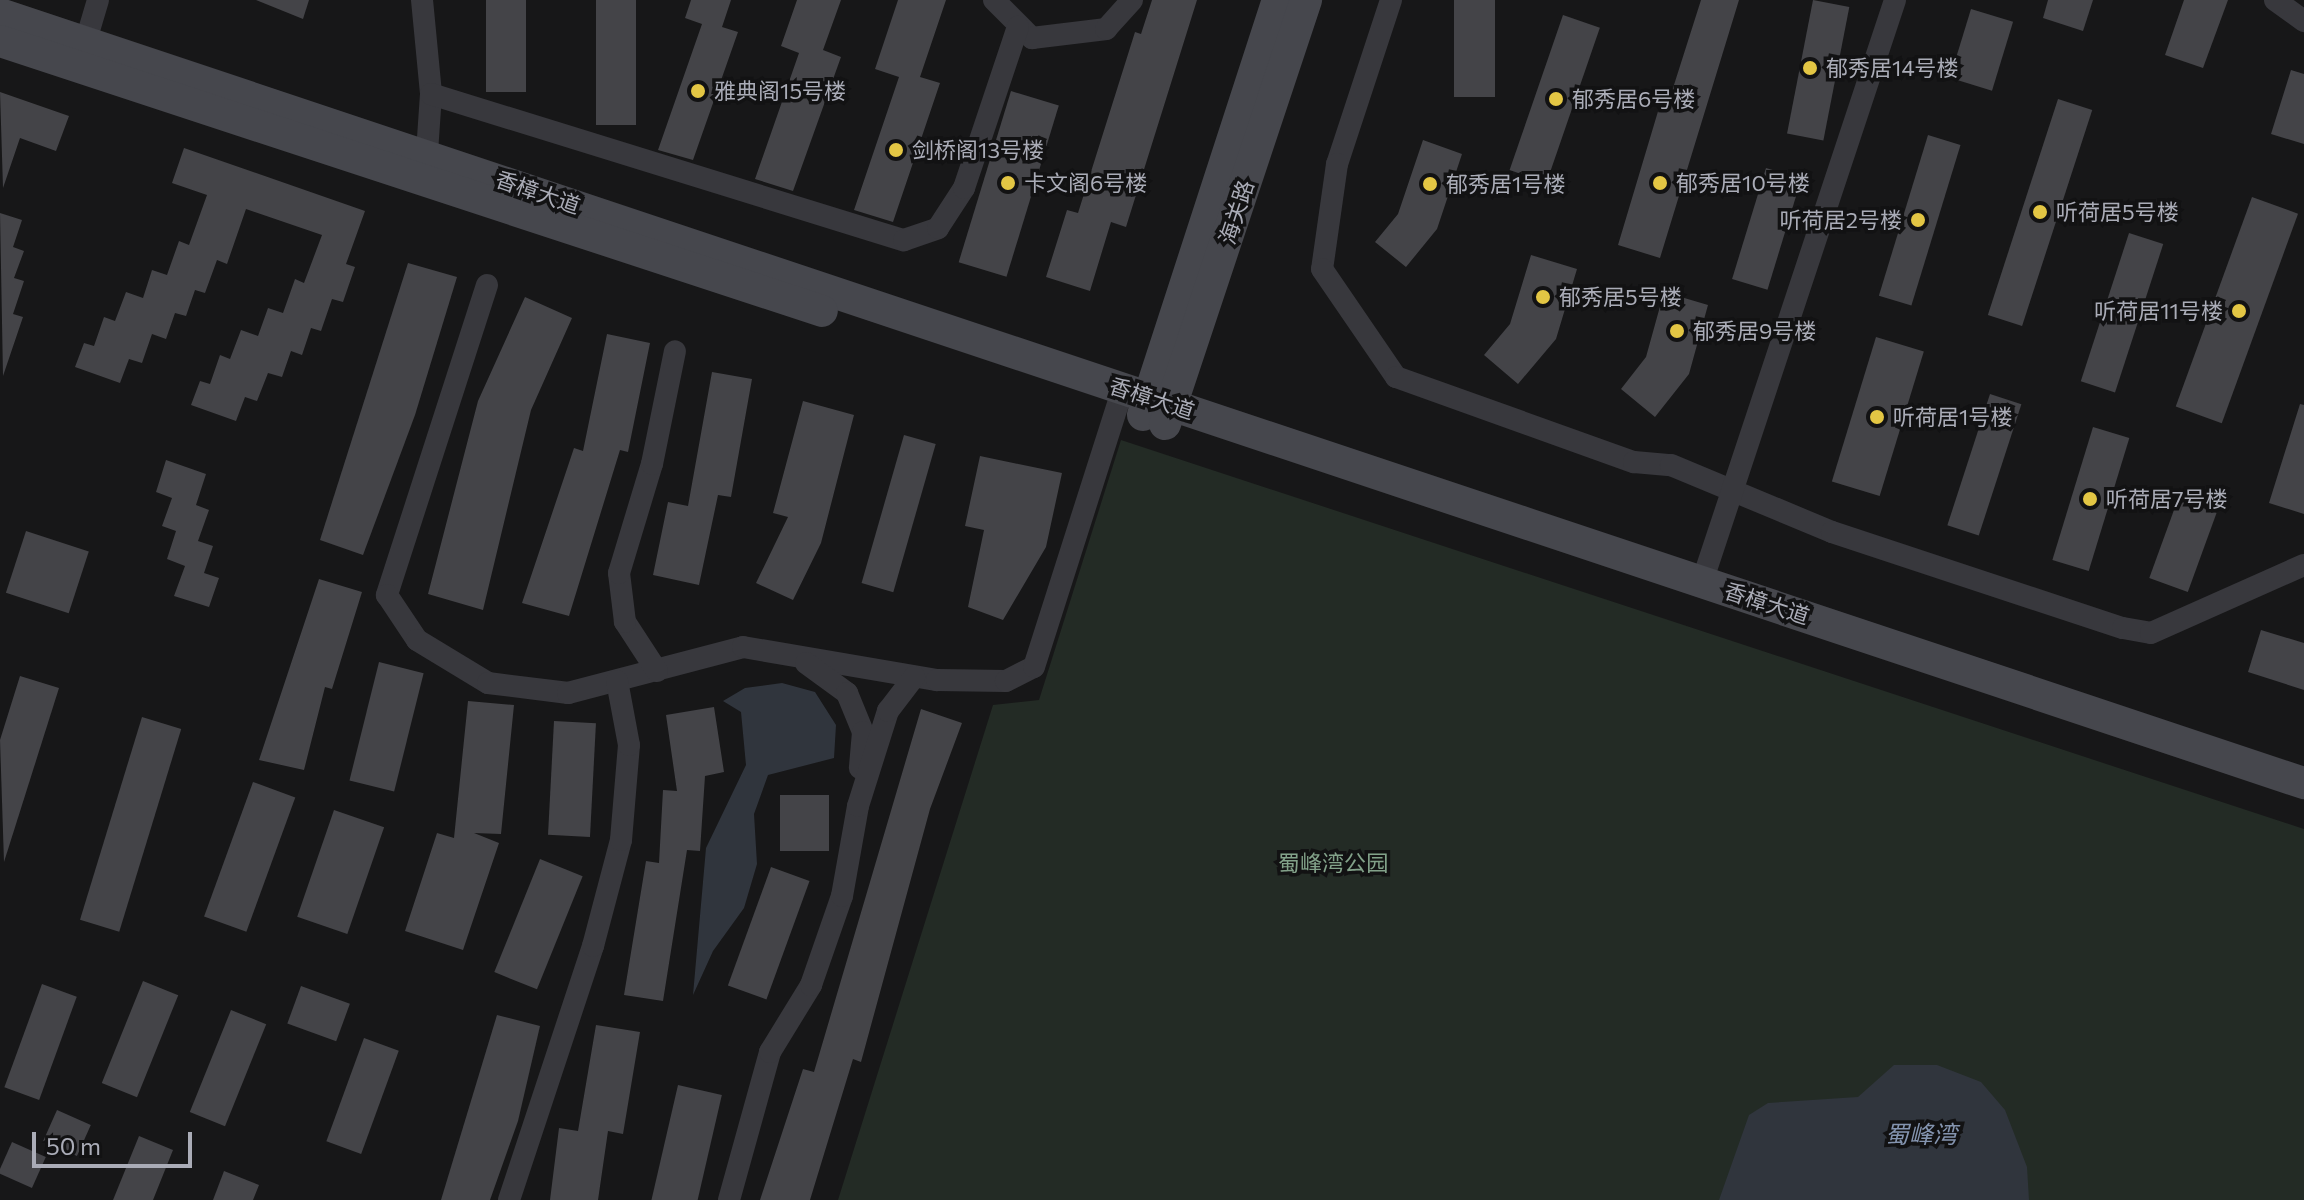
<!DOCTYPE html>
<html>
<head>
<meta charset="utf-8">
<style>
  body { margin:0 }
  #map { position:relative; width:2304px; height:1200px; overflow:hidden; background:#171718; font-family:Commissioner,"Noto Sans SC",sans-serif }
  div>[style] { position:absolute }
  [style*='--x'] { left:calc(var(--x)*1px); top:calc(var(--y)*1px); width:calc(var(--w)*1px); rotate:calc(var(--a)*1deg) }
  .green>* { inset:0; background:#232b25 }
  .water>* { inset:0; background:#30353d }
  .building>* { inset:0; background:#444448; transform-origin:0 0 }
  .street>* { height:22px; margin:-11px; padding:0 11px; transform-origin:11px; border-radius:11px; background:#38383d }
  .secondary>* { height:32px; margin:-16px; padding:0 16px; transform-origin:16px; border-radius:16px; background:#46474d }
  .dots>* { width:22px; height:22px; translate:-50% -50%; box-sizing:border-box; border:4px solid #121213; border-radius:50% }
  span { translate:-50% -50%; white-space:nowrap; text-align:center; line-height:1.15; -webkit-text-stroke:7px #121213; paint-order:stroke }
  .poi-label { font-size:22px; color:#aaacb7 }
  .left { translate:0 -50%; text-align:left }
  .right { translate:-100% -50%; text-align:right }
  .street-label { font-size:22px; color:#aaacb7 }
  .park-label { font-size:22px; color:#82a189 }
  .water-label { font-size:24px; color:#8494af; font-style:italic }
  .scale { position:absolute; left:32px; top:1132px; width:160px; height:36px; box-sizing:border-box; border:4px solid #aaacb7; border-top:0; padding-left:10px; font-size:24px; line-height:28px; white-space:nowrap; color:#aaacb7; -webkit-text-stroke:6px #121213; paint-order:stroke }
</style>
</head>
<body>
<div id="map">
  <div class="green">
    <div style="clip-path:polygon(1121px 440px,2304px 829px,2304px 1200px,838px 1200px,993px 705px,1039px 700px)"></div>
  </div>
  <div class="water">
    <div style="clip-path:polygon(782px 683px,815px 692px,836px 725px,834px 758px,768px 775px,754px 814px,757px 864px,744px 908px,713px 951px,693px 995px,706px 848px,746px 765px,741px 712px,723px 701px,745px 688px)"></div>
    <div style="clip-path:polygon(1894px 1065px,1937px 1065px,1981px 1082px,2005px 1110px,2027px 1167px,2029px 1200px,1719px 1200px,1749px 1115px,1768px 1103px,1858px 1097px)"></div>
  </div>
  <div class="building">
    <div style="clip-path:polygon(256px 0,309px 0,303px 19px)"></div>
    <div style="left:486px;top:0;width:40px;height:92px"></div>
    <div style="left:596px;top:0;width:40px;height:125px"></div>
    <div style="clip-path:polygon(691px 0,731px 0,722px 27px,738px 32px,693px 160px,658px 150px,702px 24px,685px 18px)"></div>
    <div style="clip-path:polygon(797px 0,841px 0,823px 50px,841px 57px,793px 191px,755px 179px,799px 53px,781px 46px)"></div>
    <div style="clip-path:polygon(898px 0,946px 0,920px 77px,940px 83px,893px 222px,854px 210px,899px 77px,875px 69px)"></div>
    <div style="clip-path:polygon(1152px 0,1197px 0,1126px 227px,1111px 222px,1090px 291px,1046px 277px,1067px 210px,1078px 213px,1135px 32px,1141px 34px)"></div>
    <div style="left:1454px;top:0;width:41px;height:97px"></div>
    <div style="clip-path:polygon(1701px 0,1739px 0,1660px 258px,1618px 245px,1659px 108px,1666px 110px)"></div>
    <div style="left:1813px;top:0;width:37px;height:136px;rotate:11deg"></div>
    <div style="clip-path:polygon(2048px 0,2093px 0,2083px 31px,2043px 18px)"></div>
    <div style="clip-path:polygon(2184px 0,2228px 0,2203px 68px,2165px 55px)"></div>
    <div style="left:1971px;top:9px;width:44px;height:72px;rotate:17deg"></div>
    <div style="left:1563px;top:15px;width:39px;height:164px;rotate:19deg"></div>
    <div style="clip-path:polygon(2291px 70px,2304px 74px,2304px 144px,2271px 134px)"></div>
    <div style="left:1011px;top:91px;width:50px;height:179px;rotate:17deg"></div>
    <div style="clip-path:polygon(0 92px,69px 116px,56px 151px,20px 138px,3px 188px)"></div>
    <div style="left:2058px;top:99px;width:36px;height:227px;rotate:18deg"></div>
    <div style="left:1928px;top:135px;width:34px;height:168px;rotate:17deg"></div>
    <div style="clip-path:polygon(1423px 140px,1462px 154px,1437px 229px,1406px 267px,1375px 242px,1398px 214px)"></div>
    <div style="clip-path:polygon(184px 148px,365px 211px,346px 264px,355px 267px,343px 302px,332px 299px,321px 331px,311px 328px,302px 355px,291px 351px,282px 377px,268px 373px,257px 401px,245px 397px,236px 421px,191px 405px,200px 381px,210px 384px,220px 355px,230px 359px,241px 330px,258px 336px,268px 308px,283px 313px,295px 279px,304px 283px,322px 235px,246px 209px,227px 264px,217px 260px,205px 293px,195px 290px,186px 316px,175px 313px,166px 339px,152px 334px,142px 363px,129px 359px,120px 383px,75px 367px,84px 343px,94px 346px,104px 317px,115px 321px,126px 292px,143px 298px,152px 270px,167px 275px,179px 241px,189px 245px,207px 195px,172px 183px)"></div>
    <div style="left:1766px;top:168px;width:37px;height:116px;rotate:17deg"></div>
    <div style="left:2252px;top:197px;width:49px;height:223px;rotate:20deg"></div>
    <div style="clip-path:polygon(0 213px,22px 220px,13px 247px,24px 251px,14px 278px,24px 281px,13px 314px,23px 317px,3px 376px)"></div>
    <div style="left:2129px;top:233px;width:36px;height:156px;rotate:18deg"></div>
    <div style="clip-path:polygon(1531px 255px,1577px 269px,1556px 339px,1518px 384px,1484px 355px,1510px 324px)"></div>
    <div style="clip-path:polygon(408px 263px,457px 277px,415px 415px,363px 555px,320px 540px)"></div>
    <div style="clip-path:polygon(1664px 292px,1708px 305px,1689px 374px,1655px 417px,1621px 389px,1646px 357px)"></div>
    <div style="clip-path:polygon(525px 297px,572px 318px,531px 410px,483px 610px,428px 594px,478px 401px)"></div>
    <div style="clip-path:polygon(607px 334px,650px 343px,628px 452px,620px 450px,569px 616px,522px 603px,574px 448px,583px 451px)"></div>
    <div style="left:1876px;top:337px;width:50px;height:151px;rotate:17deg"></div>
    <div style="clip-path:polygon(712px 372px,752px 379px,731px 497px,718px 495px,699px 585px,653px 575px,668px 502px,688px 506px)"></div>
    <div style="left:1990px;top:394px;width:33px;height:138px;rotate:18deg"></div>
    <div style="clip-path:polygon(803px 401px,854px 415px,821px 543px,793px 600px,756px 583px,788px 517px,773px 513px)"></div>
    <div style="clip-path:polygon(2300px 404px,2304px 405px,2304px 514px,2269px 503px)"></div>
    <div style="left:2093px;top:427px;width:38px;height:139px;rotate:17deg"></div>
    <div style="left:904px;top:435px;width:33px;height:154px;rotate:16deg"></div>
    <div style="clip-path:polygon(980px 456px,1062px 473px,1046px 547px,1003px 620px,968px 607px,984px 530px,965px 526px)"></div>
    <div style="clip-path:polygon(166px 460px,206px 474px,196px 505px,209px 510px,198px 541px,213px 546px,204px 573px,219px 578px,209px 607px,174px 596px,185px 566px,167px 559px,176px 531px,162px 526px,172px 498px,156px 492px)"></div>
    <div style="left:2178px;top:499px;width:41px;height:84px;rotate:20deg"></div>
    <div style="left:26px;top:531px;width:66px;height:65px;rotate:18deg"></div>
    <div style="clip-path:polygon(319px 579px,362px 592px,332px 689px,325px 687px,304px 770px,259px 760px)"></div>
    <div style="clip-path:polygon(2261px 630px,2304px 643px,2304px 690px,2248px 672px)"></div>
    <div style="left:379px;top:662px;width:46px;height:122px;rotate:14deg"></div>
    <div style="clip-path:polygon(20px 676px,59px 688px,4px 862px,0 740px)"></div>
    <div style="clip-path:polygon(468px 701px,514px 705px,501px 834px,474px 833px,499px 843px,463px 950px,405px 931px,437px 833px,454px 838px)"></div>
    <div style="clip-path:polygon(714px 707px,724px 772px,705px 776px,700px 851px,687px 850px,663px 1001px,624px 995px,646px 861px,659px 863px,663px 790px,677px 791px,666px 715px)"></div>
    <div style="clip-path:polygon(921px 709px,962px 723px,930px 809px,861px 1062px,853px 1059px,810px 1200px,760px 1200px,803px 1069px,814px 1072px)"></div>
    <div style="left:142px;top:717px;width:41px;height:212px;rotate:17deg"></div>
    <div style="left:554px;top:721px;width:42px;height:114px;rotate:3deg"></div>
    <div style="left:253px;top:782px;width:45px;height:143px;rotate:20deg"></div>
    <div style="left:829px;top:795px;width:56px;height:49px;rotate:90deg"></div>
    <div style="left:334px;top:810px;width:53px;height:113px;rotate:19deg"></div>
    <div style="left:540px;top:859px;width:46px;height:122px;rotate:22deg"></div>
    <div style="left:771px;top:867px;width:41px;height:126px;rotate:20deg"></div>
    <div style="left:143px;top:981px;width:38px;height:110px;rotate:22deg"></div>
    <div style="left:42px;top:984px;width:37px;height:110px;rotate:20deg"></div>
    <div style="left:301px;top:986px;width:52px;height:40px;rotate:20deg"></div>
    <div style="left:231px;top:1010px;width:38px;height:110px;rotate:22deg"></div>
    <div style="clip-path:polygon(497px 1015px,540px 1026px,518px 1121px,490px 1200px,441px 1200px)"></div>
    <div style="clip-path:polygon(596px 1025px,640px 1032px,623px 1134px,608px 1131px,598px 1200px,550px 1200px,559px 1128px,578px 1131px)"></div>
    <div style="left:364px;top:1038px;width:37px;height:110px;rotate:20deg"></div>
    <div style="left:678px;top:1085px;width:45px;height:118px;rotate:13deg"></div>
    <div style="left:57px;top:1110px;width:37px;height:34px;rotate:24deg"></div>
    <div style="clip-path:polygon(139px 1136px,173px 1150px,153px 1200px,113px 1200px)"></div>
    <div style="left:12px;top:1142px;width:37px;height:34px;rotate:24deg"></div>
    <div style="clip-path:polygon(224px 1171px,259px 1185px,253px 1200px,213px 1200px)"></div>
  </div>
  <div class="street">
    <div style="--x:422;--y:0;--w:94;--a:84.5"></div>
    <div style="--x:431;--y:94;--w:73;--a:93.9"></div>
    <div style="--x:994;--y:0;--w:54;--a:45"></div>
    <div style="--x:1032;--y:38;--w:75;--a:-6.9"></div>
    <div style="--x:1106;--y:29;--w:39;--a:-48"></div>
    <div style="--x:1391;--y:0;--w:173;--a:108.2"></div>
    <div style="--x:1337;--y:164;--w:106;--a:98.1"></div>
    <div style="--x:1322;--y:269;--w:131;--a:55.6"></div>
    <div style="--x:1396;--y:377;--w:253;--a:19.7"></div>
    <div style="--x:1634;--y:462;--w:37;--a:5"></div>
    <div style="--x:1671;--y:465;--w:174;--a:22.6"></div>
    <div style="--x:1832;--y:532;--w:306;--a:18.3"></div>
    <div style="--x:2123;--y:628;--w:28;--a:10"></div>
    <div style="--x:2151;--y:633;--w:167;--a:-24"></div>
    <div style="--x:2275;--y:0;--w:36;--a:36"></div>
    <div style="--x:82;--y:54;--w:56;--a:-73.5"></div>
    <div style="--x:431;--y:94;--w:495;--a:17.2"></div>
    <div style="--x:904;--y:240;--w:36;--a:-19"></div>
    <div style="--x:938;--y:228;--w:48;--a:-57"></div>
    <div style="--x:964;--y:188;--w:170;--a:-71.5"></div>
    <div style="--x:487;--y:285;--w:326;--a:107.9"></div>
    <div style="--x:387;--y:595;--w:54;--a:56.3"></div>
    <div style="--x:417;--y:640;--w:83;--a:31.2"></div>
    <div style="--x:488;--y:683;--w:81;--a:7.1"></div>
    <div style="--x:568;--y:693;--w:181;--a:-14.7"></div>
    <div style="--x:743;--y:647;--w:197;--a:9.7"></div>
    <div style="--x:937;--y:680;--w:69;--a:0.8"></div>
    <div style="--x:1006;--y:681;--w:31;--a:-27"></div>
    <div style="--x:1034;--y:667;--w:293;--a:-72.3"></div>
    <div style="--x:1702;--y:582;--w:613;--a:-71.65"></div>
    <div style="--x:806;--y:663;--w:51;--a:36.2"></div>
    <div style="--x:847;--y:693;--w:42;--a:67.7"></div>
    <div style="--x:863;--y:732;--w:36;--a:95"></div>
    <div style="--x:657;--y:671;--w:59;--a:-123.1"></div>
    <div style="--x:625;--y:622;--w:49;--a:-97"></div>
    <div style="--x:619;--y:573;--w:114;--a:-73.2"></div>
    <div style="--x:652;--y:464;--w:115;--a:-78.5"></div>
    <div style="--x:509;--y:1200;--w:268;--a:-71.7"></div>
    <div style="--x:593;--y:946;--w:110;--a:-75.2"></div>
    <div style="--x:621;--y:840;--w:95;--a:-85.2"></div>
    <div style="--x:629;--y:745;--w:65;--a:-100.6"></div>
    <div style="--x:729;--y:1200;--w:154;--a:-74.5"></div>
    <div style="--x:770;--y:1052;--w:79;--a:-58.5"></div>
    <div style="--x:811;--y:985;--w:94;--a:-70.8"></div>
    <div style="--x:842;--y:896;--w:91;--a:-79.9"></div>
    <div style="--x:858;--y:806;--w:100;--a:-72.5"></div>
    <div style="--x:888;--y:711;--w:43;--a:-52.6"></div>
  </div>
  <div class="secondary">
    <div style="--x:0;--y:14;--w:2429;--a:18.46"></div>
    <div style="--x:0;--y:41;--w:865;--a:18.18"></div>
    <div style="--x:1143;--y:415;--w:436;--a:-72"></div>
    <div style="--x:1165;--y:424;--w:447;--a:-71.6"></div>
  </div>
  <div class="dots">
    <div style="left:1810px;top:68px;background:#e3c644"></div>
    <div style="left:698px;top:91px;background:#e3c644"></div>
    <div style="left:1556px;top:99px;background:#e3c644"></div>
    <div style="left:896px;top:150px;background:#e3c644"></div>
    <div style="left:1008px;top:183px;background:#e3c644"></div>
    <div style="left:1660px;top:183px;background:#e3c644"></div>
    <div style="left:1430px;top:184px;background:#e3c644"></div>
    <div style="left:2040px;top:212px;background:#e3c644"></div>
    <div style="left:1918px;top:220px;background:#e3c644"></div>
    <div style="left:1543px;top:297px;background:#e3c644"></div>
    <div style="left:2239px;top:311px;background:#e3c644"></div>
    <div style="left:1677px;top:331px;background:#e3c644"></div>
    <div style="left:1877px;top:417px;background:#e3c644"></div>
    <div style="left:2090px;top:499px;background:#e3c644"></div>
  </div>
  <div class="poi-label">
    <span class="left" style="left:1826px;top:68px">郁秀居14号楼</span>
    <span class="left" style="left:714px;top:91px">雅典阁15号楼</span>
    <span class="left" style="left:1572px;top:99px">郁秀居6号楼</span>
    <span class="left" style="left:912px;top:150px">剑桥阁13号楼</span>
    <span class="left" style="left:1024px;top:183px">卡文阁6号楼</span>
    <span class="left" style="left:1676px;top:183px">郁秀居10号楼</span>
    <span class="left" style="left:1446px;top:184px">郁秀居1号楼</span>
    <span class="left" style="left:2056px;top:212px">听荷居5号楼</span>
    <span class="right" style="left:1902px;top:220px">听荷居2号楼</span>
    <span class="left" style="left:1559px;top:297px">郁秀居5号楼</span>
    <span class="right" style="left:2223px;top:311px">听荷居11号楼</span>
    <span class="left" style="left:1693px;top:331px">郁秀居9号楼</span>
    <span class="left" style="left:1893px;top:417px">听荷居1号楼</span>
    <span class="left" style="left:2106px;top:499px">听荷居7号楼</span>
  </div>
  <div class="street-label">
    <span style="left:538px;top:192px;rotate:19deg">香樟大道</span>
    <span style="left:1236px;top:212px;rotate:-72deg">海关路</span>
    <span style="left:1152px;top:398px;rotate:18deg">香樟大道</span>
    <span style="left:1767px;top:603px;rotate:18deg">香樟大道</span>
  </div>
  <div class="park-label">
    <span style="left:1333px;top:863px">蜀峰湾公园</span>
  </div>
  <div class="water-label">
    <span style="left:1921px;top:1134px">蜀峰湾</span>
  </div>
  <div class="scale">50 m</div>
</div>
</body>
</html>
